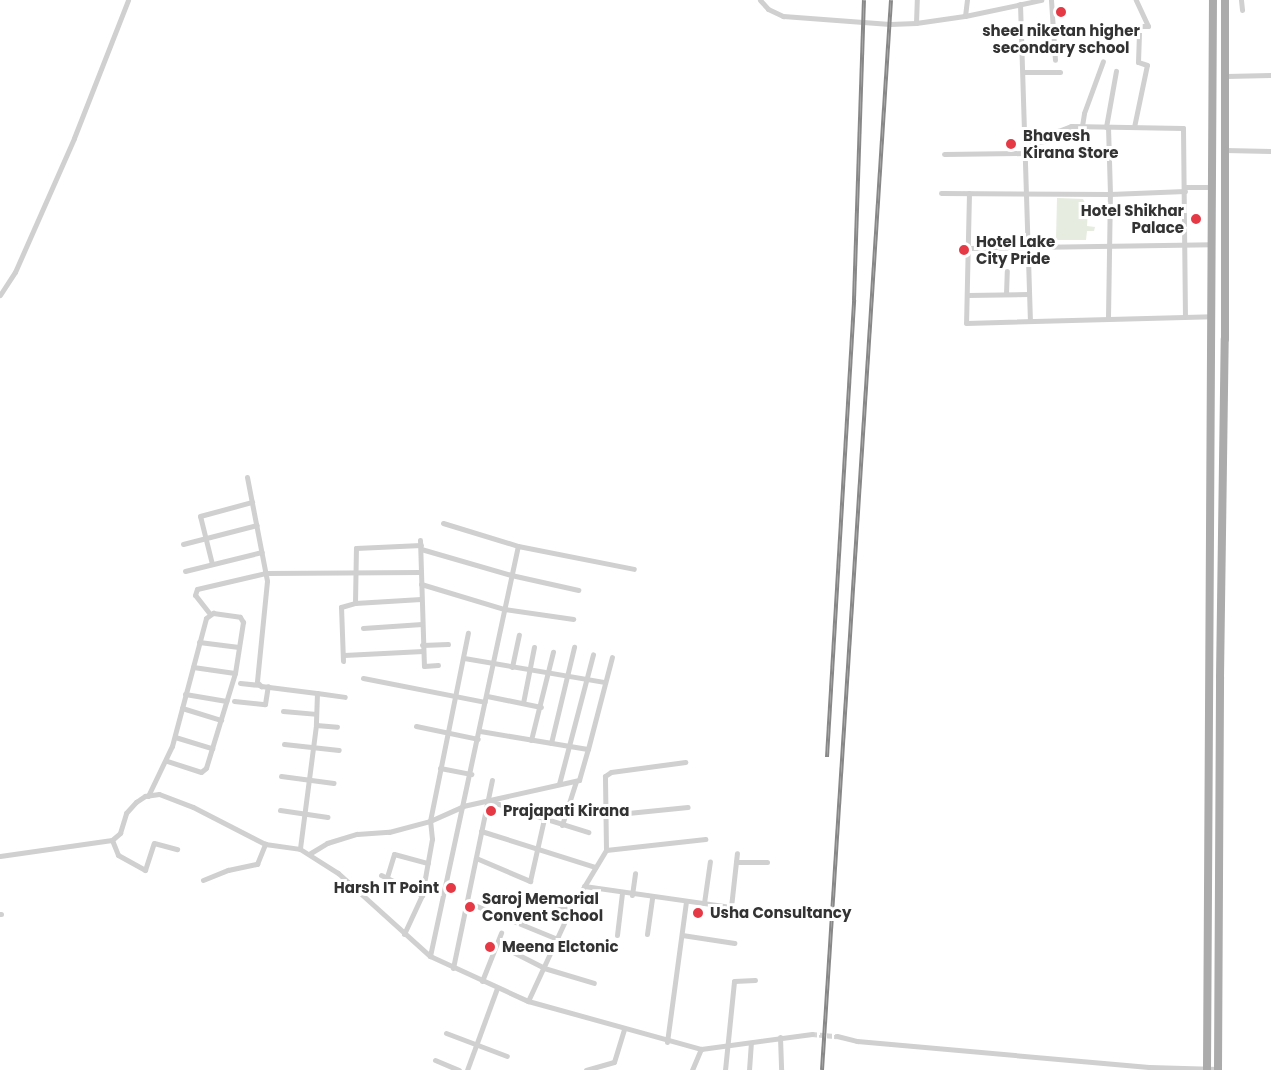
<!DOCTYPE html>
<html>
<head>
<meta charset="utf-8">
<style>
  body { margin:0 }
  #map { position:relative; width:1271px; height:1070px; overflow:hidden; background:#fff; font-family:Poppins,sans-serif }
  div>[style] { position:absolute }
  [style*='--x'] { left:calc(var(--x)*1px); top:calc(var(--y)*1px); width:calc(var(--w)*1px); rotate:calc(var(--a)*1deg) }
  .green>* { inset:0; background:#e6ecdf }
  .minor-tunnel>* { height:5px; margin-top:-2.5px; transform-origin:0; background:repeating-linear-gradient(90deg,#d6d6d6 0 5px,transparent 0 7.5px) }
  .minor>* { height:5px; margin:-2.5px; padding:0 2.5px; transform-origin:2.5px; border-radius:2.5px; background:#d0d0d0 }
  .primary>* { height:8px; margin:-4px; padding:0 4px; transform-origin:4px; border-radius:4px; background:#ababab }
  .rail>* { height:4px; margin-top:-2px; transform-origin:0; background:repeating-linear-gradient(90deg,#fff 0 4.5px,#888 0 9px); box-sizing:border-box; border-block:2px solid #888 }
  .dots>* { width:16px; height:16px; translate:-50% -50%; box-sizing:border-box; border:3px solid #fff; border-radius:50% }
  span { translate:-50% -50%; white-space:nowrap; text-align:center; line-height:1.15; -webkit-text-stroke:6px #fff; paint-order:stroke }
  .poi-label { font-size:15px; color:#333; font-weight:700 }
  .left { translate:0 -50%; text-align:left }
  .right { translate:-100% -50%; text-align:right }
</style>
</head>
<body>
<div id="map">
  <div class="green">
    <div style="clip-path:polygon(1057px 198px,1083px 199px,1088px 209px,1087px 226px,1095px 227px,1094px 231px,1087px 231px,1086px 240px,1056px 240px)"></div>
  </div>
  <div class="minor-tunnel">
    <div style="--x:812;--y:1034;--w:25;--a:5"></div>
  </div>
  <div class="minor">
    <div style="--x:760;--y:0;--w:12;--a:48"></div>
    <div style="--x:768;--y:9;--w:17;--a:25"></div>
    <div style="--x:783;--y:16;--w:107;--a:4.3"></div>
    <div style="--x:890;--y:24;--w:26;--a:-2"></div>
    <div style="--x:916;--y:23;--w:49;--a:-8.1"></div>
    <div style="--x:965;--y:16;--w:78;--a:-11.9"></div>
    <div style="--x:1051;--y:0;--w:60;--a:86.2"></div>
    <div style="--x:1241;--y:0;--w:10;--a:84"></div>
    <div style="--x:1020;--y:4;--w:317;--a:88.2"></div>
    <div style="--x:965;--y:16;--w:16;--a:-83"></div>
    <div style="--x:916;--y:23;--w:23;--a:-88"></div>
    <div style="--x:1023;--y:72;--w:37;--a:0"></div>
    <div style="--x:1226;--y:76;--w:45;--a:-1.3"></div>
    <div style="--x:1082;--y:126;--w:13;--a:-81"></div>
    <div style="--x:1084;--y:113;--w:55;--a:-69.9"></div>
    <div style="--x:1106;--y:127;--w:57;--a:-79.9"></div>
    <div style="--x:1134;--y:127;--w:63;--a:-78.2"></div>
    <div style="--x:1147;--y:65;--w:9;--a:-162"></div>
    <div style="--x:1138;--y:62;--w:36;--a:-88"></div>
    <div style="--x:1139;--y:26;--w:9;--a:0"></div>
    <div style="--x:1148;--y:26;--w:29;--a:-115"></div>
    <div style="--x:1025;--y:143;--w:27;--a:-6"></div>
    <div style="--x:1052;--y:140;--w:11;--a:-56"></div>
    <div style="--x:1058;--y:131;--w:14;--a:-21"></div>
    <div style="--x:1071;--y:126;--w:112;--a:1"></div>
    <div style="--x:1183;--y:128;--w:188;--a:89.4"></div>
    <div style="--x:1225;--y:150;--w:46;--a:1.2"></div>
    <div style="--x:944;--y:154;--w:80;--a:-0.7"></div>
    <div style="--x:1185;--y:187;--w:27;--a:0"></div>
    <div style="--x:941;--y:193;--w:169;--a:0.3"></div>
    <div style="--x:1110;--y:194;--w:75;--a:-2.3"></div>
    <div style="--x:969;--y:193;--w:130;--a:91.3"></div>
    <div style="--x:966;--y:323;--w:246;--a:-1.6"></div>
    <div style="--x:969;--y:248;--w:243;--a:-0.9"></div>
    <div style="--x:1006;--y:294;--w:23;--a:-88"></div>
    <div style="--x:0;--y:295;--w:27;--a:-57"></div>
    <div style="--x:15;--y:272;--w:146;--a:-66.2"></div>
    <div style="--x:74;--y:138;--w:148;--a:-68.6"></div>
    <div style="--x:968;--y:295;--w:60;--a:-1"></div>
    <div style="--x:1108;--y:317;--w:123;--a:-89.1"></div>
    <div style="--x:1110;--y:194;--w:67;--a:-91.7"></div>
    <div style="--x:247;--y:477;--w:106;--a:79.1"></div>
    <div style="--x:267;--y:581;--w:101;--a:95.7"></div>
    <div style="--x:257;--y:682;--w:6;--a:45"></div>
    <div style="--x:261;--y:686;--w:56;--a:7.1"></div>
    <div style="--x:317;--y:693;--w:32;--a:92"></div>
    <div style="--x:316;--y:725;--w:125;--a:97.4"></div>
    <div style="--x:443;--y:523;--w:78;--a:17"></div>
    <div style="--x:518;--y:546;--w:118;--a:11.2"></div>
    <div style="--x:420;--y:540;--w:126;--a:88.2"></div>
    <div style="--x:424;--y:666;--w:14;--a:-4"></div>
    <div style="--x:183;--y:544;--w:76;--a:-14.4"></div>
    <div style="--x:421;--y:549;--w:94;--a:16.1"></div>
    <div style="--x:511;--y:575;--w:69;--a:12.6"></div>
    <div style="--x:212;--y:564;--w:49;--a:-104"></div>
    <div style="--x:200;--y:516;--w:54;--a:-15.1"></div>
    <div style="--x:185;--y:571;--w:79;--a:-13.9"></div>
    <div style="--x:421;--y:584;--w:87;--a:16.8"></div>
    <div style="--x:504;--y:609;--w:70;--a:8.2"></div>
    <div style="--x:355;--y:603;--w:55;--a:-89"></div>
    <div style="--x:356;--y:548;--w:65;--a:-2.6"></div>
    <div style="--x:210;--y:614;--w:24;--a:-128"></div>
    <div style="--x:195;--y:595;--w:6;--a:-72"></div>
    <div style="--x:197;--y:589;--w:71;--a:-13.1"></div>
    <div style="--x:266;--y:573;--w:155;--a:-0.4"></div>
    <div style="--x:363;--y:628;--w:59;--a:-3.9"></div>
    <div style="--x:199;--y:642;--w:40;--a:7.1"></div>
    <div style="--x:422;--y:645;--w:26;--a:-2"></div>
    <div style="--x:344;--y:655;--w:79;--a:-2.9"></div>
    <div style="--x:464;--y:658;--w:143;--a:9.7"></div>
    <div style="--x:343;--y:661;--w:54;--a:-92.1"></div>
    <div style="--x:341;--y:607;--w:15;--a:-16"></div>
    <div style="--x:355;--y:603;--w:66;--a:-3.5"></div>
    <div style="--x:193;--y:667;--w:42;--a:8.1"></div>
    <div style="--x:512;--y:667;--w:33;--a:-78"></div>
    <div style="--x:363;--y:678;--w:124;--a:11.1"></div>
    <div style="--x:240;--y:683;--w:18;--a:6"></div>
    <div style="--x:317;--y:693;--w:28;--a:8"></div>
    <div style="--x:185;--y:694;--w:42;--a:9.7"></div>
    <div style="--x:487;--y:696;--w:55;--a:11.5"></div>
    <div style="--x:234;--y:701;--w:31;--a:6"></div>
    <div style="--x:265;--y:704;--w:18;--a:-81"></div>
    <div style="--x:523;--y:703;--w:57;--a:-78.9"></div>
    <div style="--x:182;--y:708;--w:41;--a:17.1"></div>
    <div style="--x:283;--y:711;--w:33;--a:5"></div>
    <div style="--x:316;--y:725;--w:21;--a:5"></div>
    <div style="--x:416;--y:726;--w:63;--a:11.8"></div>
    <div style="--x:480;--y:731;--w:109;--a:9.5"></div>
    <div style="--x:588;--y:749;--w:95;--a:-75.4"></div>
    <div style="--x:175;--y:737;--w:39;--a:17"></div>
    <div style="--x:531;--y:740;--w:91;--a:-76"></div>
    <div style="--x:551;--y:743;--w:99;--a:-76.5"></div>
    <div style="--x:284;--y:744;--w:55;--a:6.2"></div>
    <div style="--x:440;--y:768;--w:32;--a:11"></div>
    <div style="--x:281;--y:776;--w:53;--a:7.5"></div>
    <div style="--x:559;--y:784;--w:134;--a:-75.3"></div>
    <div style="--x:148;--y:796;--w:55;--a:-64.4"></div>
    <div style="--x:172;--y:746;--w:132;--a:-75.1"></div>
    <div style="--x:206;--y:618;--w:9;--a:-36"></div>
    <div style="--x:213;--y:613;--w:27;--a:8"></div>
    <div style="--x:240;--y:617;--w:6;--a:59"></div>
    <div style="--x:243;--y:622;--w:52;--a:98.9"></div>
    <div style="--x:235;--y:673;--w:99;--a:107"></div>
    <div style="--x:206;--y:768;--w:6;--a:141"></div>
    <div style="--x:201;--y:772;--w:36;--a:-162"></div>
    <div style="--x:492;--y:802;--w:101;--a:17.4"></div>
    <div style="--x:280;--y:810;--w:48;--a:8.5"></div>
    <div style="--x:608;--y:815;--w:80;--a:-5.7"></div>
    <div style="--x:562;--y:825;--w:46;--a:-72.3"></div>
    <div style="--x:481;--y:831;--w:120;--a:17.5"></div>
    <div style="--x:112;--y:840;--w:16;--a:68"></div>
    <div style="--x:118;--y:855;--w:31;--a:29"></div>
    <div style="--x:145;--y:870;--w:28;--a:-72"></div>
    <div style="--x:154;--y:843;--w:24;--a:15"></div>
    <div style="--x:606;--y:850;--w:100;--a:-6.3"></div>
    <div style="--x:309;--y:854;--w:21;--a:-31"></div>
    <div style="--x:327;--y:843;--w:31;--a:-17"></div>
    <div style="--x:357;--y:834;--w:32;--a:-4"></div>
    <div style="--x:389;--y:832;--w:42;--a:-15"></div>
    <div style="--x:430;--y:821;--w:36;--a:-24"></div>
    <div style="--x:463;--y:806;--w:119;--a:-12.6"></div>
    <div style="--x:579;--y:780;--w:32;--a:-74"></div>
    <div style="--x:0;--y:856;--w:113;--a:-8.1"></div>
    <div style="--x:112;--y:840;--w:11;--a:-41"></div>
    <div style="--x:120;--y:833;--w:21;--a:-73"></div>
    <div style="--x:126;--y:813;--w:15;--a:-48"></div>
    <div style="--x:136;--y:802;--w:11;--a:-34"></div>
    <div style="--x:145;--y:796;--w:14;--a:-8"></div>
    <div style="--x:159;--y:794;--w:36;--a:21"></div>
    <div style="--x:193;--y:807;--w:81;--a:27.2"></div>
    <div style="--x:265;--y:844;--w:35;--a:8"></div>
    <div style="--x:300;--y:849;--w:45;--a:32.3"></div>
    <div style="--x:338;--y:873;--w:124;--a:42.1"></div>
    <div style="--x:430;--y:956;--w:108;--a:24.7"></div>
    <div style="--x:528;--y:1001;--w:180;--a:15.5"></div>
    <div style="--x:701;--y:1049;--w:112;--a:-7.7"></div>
    <div style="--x:476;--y:858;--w:59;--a:23.1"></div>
    <div style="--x:530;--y:881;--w:64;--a:-77.3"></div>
    <div style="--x:736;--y:862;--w:31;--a:0"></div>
    <div style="--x:381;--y:875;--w:46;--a:26"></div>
    <div style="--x:387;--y:877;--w:24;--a:-73"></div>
    <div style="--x:394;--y:854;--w:35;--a:15"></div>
    <div style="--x:203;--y:880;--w:27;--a:-22"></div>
    <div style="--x:228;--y:870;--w:30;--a:-12"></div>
    <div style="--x:257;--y:864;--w:22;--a:-68"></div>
    <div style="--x:584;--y:886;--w:148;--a:8.1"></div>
    <div style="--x:731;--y:907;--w:54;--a:-83.7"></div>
    <div style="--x:524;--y:895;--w:12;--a:0"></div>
    <div style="--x:536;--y:895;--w:37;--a:24"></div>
    <div style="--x:632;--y:895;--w:22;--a:-82"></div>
    <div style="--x:467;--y:902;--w:97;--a:22.3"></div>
    <div style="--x:557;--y:939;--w:46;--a:16.5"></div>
    <div style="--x:704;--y:903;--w:42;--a:-81.9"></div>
    <div style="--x:0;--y:914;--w:1;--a:0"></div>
    <div style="--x:404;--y:934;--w:43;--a:-65.2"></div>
    <div style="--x:422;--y:895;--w:57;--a:-79.9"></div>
    <div style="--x:432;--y:839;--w:18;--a:-96"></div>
    <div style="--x:430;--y:821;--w:192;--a:-78.6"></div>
    <div style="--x:647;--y:934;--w:37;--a:-82"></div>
    <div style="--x:617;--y:935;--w:42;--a:-83.2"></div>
    <div style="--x:682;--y:935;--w:53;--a:8.7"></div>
    <div style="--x:511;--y:951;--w:37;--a:27"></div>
    <div style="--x:544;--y:968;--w:52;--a:16.7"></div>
    <div style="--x:430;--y:956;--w:419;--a:-77.9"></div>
    <div style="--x:453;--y:968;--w:192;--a:-78.3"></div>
    <div style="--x:482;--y:981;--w:52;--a:-68.4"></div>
    <div style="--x:528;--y:1001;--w:100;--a:-65.2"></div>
    <div style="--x:570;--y:910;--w:70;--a:-59"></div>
    <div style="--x:606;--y:850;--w:74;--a:-90.8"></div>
    <div style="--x:605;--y:776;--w:7;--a:-34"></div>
    <div style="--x:611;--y:772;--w:75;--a:-7.7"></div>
    <div style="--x:446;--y:1033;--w:65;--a:20.7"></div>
    <div style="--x:837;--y:1036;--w:21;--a:14"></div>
    <div style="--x:857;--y:1041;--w:293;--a:5.1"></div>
    <div style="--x:1149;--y:1067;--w:69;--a:1.7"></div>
    <div style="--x:780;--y:1037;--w:33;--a:88"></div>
    <div style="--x:667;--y:1042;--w:142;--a:-82.3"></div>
    <div style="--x:435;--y:1060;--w:26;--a:23"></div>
    <div style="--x:467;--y:1070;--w:87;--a:-69.9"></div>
    <div style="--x:586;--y:1070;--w:29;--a:-16"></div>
    <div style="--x:614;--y:1062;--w:34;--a:-73"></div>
    <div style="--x:692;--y:1070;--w:23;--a:-67"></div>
    <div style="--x:725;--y:1070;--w:89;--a:-84.2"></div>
    <div style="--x:734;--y:981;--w:21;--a:-3"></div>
    <div style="--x:749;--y:1070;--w:27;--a:-86"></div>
  </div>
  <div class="primary">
    <div style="--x:1207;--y:1070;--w:1070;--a:-89.68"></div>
    <div style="--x:1218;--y:1070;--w:393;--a:-89.7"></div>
    <div style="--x:1220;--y:677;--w:338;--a:-89.2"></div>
    <div style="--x:1225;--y:339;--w:339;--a:-90"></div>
  </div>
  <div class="rail">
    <div style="--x:827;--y:757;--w:458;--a:-86.6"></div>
    <div style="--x:854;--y:300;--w:300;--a:-88.1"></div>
    <div style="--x:822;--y:1070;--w:1072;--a:-86.31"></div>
  </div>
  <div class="dots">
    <div style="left:1061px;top:12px;background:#e63946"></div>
    <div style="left:1011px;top:144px;background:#e63946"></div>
    <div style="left:1196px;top:219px;background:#e63946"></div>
    <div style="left:964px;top:250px;background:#e63946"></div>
    <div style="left:491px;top:811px;background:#e63946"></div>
    <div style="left:451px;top:888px;background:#e63946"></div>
    <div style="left:470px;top:907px;background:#e63946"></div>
    <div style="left:698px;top:913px;background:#e63946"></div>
    <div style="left:490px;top:947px;background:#e63946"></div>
  </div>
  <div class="poi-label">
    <span style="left:1061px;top:39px">sheel niketan higher<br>secondary school</span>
    <span class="left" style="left:1023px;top:144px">Bhavesh<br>Kirana Store</span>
    <span class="right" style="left:1184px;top:219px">Hotel Shikhar<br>Palace</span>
    <span class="left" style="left:976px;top:250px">Hotel Lake<br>City Pride</span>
    <span class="left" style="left:503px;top:811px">Prajapati Kirana</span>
    <span class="right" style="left:439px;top:888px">Harsh IT Point</span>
    <span class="left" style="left:482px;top:907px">Saroj Memorial<br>Convent School</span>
    <span class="left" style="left:710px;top:913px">Usha Consultancy</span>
    <span class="left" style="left:502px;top:947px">Meena Elctonic</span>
  </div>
</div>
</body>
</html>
